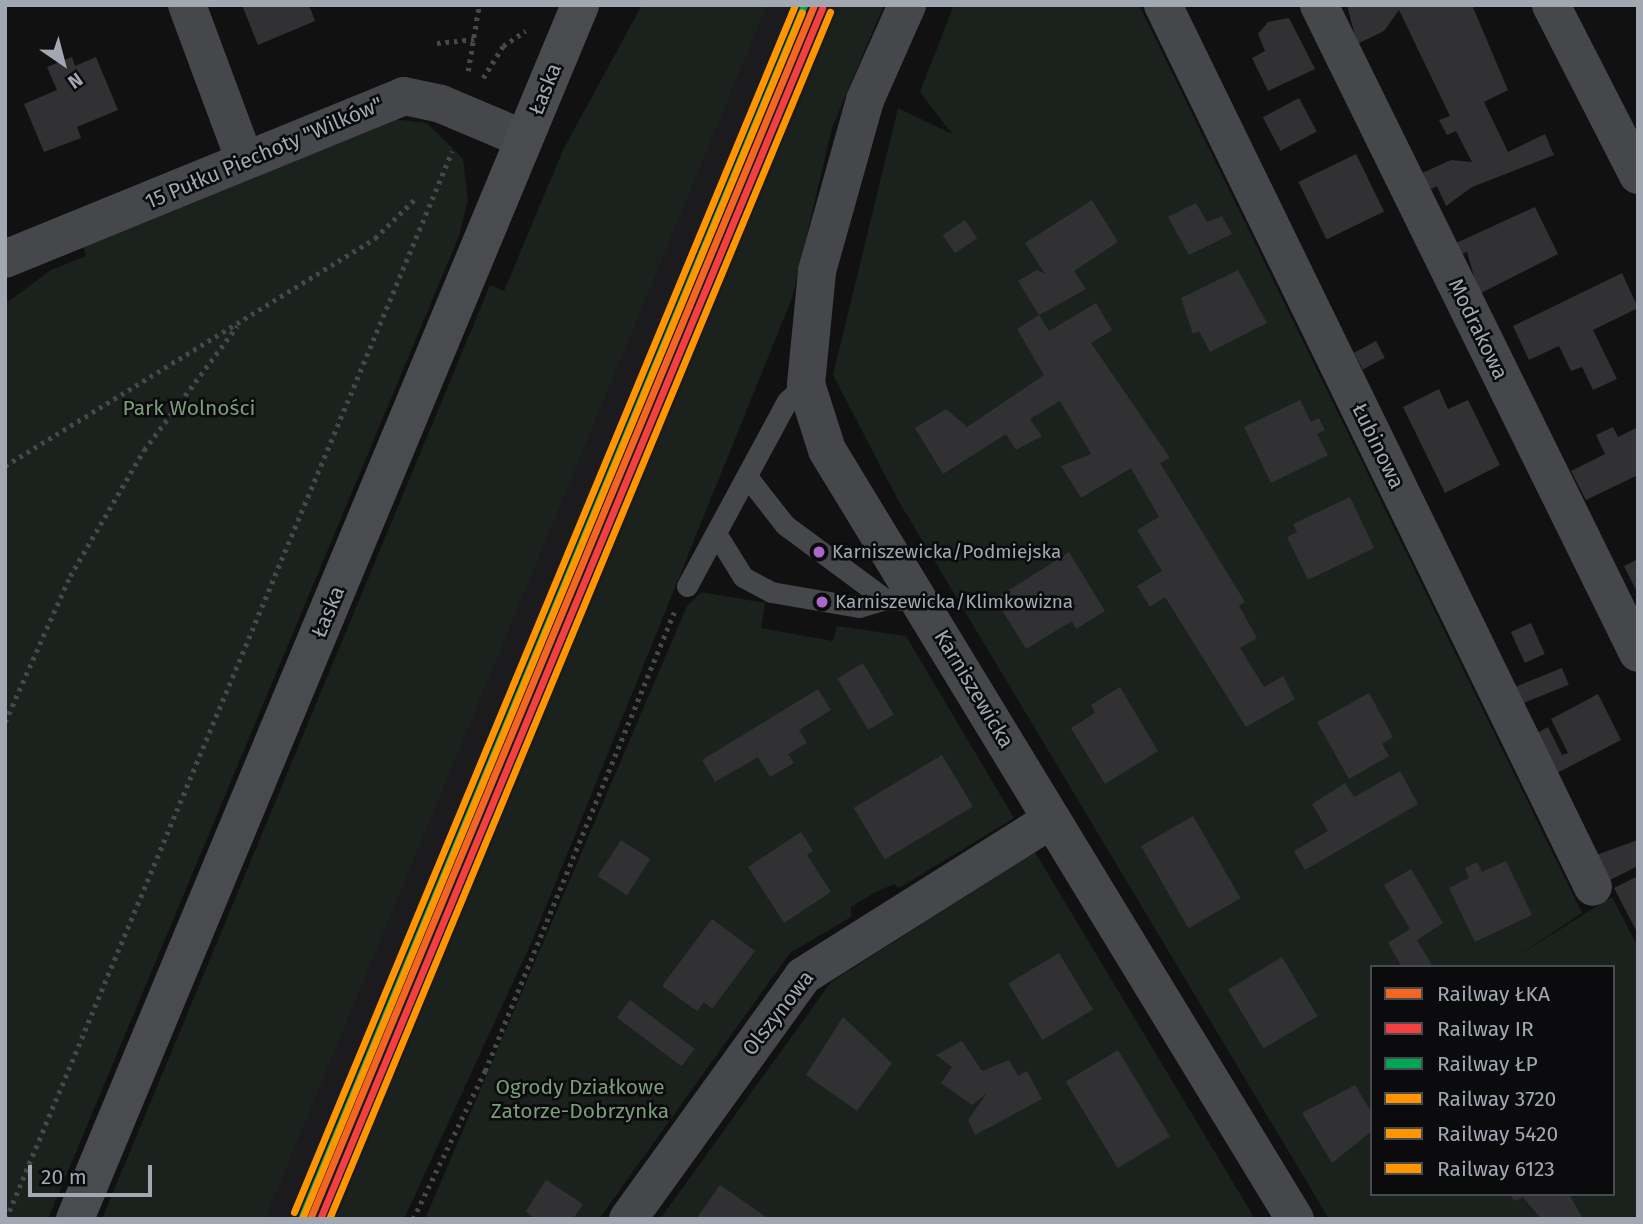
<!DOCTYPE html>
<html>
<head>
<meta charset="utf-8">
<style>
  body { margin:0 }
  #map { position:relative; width:1643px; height:1224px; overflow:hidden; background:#111; font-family:"Fira Sans",sans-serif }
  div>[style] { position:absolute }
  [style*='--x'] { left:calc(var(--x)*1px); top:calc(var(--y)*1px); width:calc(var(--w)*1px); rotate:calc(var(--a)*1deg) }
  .built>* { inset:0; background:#1b1b1d }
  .green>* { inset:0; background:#1b211c }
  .building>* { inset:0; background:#313133; transform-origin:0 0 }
  .path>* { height:4.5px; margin-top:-2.25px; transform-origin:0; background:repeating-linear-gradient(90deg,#47484b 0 3.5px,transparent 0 8.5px) }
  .service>* { height:21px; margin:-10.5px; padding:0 10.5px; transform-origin:10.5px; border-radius:10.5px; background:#45474a }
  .minor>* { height:38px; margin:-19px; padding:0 19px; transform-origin:19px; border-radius:19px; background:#45474a }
  .tertiary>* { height:38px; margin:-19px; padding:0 19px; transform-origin:19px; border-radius:19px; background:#45474a }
  .secondary>* { height:38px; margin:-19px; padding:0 19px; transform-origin:19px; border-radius:19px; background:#494b4e }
  .rail-1>* { height:7px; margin:-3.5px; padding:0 3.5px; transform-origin:3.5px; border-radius:3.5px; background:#f26522 }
  .rail-2>* { height:7px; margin:-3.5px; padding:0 3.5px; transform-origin:3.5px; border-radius:3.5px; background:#f24040 }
  .rail-3>* { height:7px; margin:-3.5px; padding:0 3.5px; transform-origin:3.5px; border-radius:3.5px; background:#00a651 }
  .rail-4>* { height:7px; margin:-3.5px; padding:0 3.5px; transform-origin:3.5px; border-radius:3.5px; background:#ff9500 }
  .rail-5>* { height:7px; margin:-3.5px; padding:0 3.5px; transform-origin:3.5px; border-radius:3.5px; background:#ff9500 }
  .rail-6>* { height:7px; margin:-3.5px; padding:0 3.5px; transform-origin:3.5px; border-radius:3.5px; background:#ff9500 }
  .dots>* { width:19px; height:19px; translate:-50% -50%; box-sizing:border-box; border:4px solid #0b0b0d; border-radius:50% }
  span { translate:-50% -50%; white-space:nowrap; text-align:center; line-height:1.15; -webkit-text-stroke:5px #0b0b0d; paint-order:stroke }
  .bus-label { font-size:19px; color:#a2a8b2 }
  .left { translate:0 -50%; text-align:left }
  .street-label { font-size:21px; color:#a2a8b2 }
  .park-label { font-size:21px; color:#7a9c7b }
  .frame { position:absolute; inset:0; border:7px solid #a2a8b2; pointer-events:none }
  .legend { position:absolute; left:1370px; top:965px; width:245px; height:231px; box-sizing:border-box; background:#0b0b0d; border:2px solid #474a4f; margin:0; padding:9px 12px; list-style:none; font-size:21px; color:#a2a8b2 }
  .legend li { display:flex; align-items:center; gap:14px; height:35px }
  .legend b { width:35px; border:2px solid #474a4f }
  .north { position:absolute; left:28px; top:28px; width:70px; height:70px; -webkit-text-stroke:5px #0b0b0d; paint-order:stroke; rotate:145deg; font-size:19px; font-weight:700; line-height:28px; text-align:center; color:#a2a8b2 }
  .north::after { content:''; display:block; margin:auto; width:24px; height:32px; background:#a2a8b2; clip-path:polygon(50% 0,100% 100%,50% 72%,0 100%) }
  .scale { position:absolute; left:28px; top:1165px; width:124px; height:32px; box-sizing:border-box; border:4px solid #a2a8b2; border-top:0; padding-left:9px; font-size:21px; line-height:24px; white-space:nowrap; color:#a2a8b2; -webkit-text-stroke:5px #0b0b0d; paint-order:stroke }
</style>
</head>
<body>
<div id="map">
  <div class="built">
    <div style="clip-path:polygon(712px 5px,868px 5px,369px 1219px,203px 1219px)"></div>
  </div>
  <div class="green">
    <div style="clip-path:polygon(642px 5px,767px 5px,265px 1219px,102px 1219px,490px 285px,504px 291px,563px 150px)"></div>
    <div style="clip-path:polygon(840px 5px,884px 5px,832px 128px,792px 298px,532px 941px,404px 1219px,336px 1219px)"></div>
    <div style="clip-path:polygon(evenodd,954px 5px,1139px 5px,1582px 913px,1514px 958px,1612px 897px,1638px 947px,1638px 1219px,1329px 1219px,898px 500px,833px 375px,898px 108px,952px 134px,920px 92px,954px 5px,1372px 967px,1613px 967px,1613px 1194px,1372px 1194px,1372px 967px)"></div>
    <div style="clip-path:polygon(392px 119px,427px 123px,463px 159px,468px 200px,459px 236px,48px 1219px,5px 1219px,5px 304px,51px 270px,86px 256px,83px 246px)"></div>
    <div style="clip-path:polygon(701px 592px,765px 603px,761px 628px,833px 641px,837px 626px,906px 636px,1014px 818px,899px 888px,894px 884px,872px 894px,851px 907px,851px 917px,790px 953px,599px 1219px,425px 1219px,687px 606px)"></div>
    <div style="clip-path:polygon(1035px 852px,1255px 1219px,660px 1219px,831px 982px)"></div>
  </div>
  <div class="building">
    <div style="clip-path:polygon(242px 5px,309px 5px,315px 21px,258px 45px)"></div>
    <div style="clip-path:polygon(1347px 5px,1472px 5px,1508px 90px,1484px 102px,1508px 152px,1545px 134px,1554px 155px,1472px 187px,1446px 206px,1437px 186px,1427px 191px,1420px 174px,1451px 160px,1472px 162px,1456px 131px,1447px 135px,1439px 120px,1450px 116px,1399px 10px,1384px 31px,1357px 44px)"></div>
    <div style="clip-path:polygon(1289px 18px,1315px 69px,1268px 91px,1252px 58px,1265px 51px,1258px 34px,1268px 22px)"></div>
    <div style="clip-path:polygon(72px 57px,75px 66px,96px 57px,118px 110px,77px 127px,81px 138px,44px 152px,24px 104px,57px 90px,47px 67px)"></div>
    <div style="left:1299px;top:98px;width:38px;height:41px;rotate:62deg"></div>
    <div style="left:1356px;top:154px;width:64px;height:64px;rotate:64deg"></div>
    <div style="clip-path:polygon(1092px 200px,1118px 242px,1074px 271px,1086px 289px,1039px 315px,1049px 331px,1096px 303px,1112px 330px,1091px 343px,1170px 458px,1160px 463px,1245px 602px,1239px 606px,1257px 638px,1240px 648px,1264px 687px,1283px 676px,1295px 699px,1246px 727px,1165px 597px,1150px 607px,1137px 586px,1162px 571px,1137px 530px,1159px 517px,1131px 468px,1081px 498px,1061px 466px,1091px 454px,1060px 401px,1030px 419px,1042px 436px,1016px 450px,1006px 434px,943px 474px,915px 428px,946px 409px,967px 427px,1044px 375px,1017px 329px,1039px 315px,1018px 281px,1037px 270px,1045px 274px,1025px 243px)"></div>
    <div style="clip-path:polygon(1196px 203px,1207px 222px,1222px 216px,1232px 234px,1189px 255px,1168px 217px)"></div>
    <div style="clip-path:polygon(1535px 207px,1558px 254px,1479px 294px,1467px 252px,1459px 255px,1454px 244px)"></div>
    <div style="left:965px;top:220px;width:22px;height:27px;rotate:56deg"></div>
    <div style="clip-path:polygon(1238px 270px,1267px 323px,1210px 352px,1199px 331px,1193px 334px,1181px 298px)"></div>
    <div style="clip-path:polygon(1622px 273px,1638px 308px,1593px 330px,1617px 379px,1593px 390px,1582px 367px,1571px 371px,1559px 346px,1529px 360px,1513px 326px)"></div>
    <div style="left:1376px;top:341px;width:19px;height:25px;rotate:62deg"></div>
    <div style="clip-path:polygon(1439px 389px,1448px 409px,1468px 400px,1500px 465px,1445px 493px,1403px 407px)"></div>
    <div style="clip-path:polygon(1300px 400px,1311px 422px,1319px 418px,1325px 430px,1317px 434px,1328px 455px,1271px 483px,1244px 427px)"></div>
    <div style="clip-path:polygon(1613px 427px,1618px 437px,1638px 427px,1638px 475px,1586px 500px,1571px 471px,1605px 454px,1596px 435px)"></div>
    <div style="clip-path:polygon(1350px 497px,1374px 548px,1308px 580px,1287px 537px,1297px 532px,1293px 524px)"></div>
    <div style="clip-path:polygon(1069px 552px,1105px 611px,1076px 629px,1072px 621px,1026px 649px,995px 599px)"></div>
    <div style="clip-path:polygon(1638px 559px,1638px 594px,1624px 566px)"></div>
    <div style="left:1531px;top:623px;width:34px;height:22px;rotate:66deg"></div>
    <div style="left:863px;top:663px;width:60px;height:30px;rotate:59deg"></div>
    <div style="left:1562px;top:668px;width:18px;height:54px;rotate:68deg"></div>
    <div style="clip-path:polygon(1120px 687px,1158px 751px,1105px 784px,1071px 728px,1095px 713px,1091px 705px)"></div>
    <div style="clip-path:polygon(818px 689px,831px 710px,799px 730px,807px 743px,788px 754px,794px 763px,770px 777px,758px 757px,715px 782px,702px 760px)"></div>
    <div style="clip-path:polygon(1369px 693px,1393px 737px,1382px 744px,1389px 756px,1349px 779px,1317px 722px)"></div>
    <div style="clip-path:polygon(1598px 694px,1621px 740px,1555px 774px,1535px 734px,1548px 727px,1562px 755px,1568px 753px,1551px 719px)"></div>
    <div style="left:942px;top:755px;width:60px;height:103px;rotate:59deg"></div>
    <div style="clip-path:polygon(1400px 771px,1418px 804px,1305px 870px,1294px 851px,1328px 831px,1312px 804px,1345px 783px,1354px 797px)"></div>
    <div style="left:1193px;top:816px;width:95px;height:60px;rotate:60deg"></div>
    <div style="clip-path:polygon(801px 832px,813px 851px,807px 855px,831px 892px,784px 923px,748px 867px)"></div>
    <div style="left:621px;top:840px;width:35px;height:43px;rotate:33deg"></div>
    <div style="clip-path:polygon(1638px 840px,1638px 866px,1610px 880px,1596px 855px)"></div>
    <div style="clip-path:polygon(1506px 861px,1532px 915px,1475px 942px,1449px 888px,1469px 878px,1465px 868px,1477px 862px,1482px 872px)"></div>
    <div style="clip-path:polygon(1411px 869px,1443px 923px,1417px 940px,1433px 967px,1402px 967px,1388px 943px,1410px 929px,1384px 885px)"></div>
    <div style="clip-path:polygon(1638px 876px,1638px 934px,1614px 888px)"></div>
    <div style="clip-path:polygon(712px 919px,755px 951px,712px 1009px,704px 1002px,697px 1011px,662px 986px)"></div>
    <div style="left:1059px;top:953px;width:66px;height:59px;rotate:59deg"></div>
    <div style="left:1282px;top:957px;width:69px;height:63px;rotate:59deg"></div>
    <div style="left:630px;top:1000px;width:81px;height:22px;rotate:37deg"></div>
    <div style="clip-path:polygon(843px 1017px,892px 1063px,857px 1111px,806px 1075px)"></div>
    <div style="clip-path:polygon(962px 1041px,982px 1071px,1009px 1060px,1018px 1076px,1027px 1071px,1042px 1099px,975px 1135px,968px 1120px,987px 1093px,972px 1105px,941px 1083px,952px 1067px,936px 1055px)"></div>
    <div style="left:1118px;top:1050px;width:101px;height:61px;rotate:59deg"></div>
    <div style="clip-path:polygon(1355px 1085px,1372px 1113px,1372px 1131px,1332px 1163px,1302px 1113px)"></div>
    <div style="clip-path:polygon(546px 1180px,583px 1204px,573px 1219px,534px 1219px,526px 1211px)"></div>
    <div style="clip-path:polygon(720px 1185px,769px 1219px,696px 1219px)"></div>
    <div style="clip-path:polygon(1510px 1194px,1569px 1194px,1583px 1219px,1541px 1219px,1523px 1197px,1514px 1201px)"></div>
  </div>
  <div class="path">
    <div style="--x:437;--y:43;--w:39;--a:-6"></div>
    <div style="--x:468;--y:71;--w:67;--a:-80.5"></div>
    <div style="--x:483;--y:78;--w:38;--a:-58"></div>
    <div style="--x:503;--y:46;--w:27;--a:-34"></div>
    <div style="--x:5;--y:466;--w:435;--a:-31.6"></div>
    <div style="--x:375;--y:238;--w:57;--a:-44.3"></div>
    <div style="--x:5;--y:722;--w:160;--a:-66"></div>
    <div style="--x:70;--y:576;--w:146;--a:-59.6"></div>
    <div style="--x:144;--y:450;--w:155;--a:-53.1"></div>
    <div style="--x:6;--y:1219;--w:1157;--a:-67.33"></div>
    <div style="--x:413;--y:1219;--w:165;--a:-64.1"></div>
    <div style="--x:485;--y:1071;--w:496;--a:-67.6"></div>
  </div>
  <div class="service">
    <div style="--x:749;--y:479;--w:58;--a:52"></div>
    <div style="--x:785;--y:525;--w:124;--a:36.5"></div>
    <div style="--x:717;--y:535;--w:49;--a:58.2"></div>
    <div style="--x:743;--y:577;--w:32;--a:28"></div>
    <div style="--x:771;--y:592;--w:89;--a:9.7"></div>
    <div style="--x:859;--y:607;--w:27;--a:-17"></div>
    <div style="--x:885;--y:599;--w:36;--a:3"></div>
    <div style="--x:687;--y:586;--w:210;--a:-61.6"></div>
    <div style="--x:787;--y:401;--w:25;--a:-42"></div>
  </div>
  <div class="minor">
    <div style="--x:187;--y:5;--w:166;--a:69.6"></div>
    <div style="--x:1163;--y:5;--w:981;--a:64.01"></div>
    <div style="--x:1319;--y:5;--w:722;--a:63.79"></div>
    <div style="--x:1551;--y:5;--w:191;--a:62.9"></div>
    <div style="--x:806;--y:384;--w:114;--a:-84.4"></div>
    <div style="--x:817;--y:271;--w:178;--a:-74.3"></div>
    <div style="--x:865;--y:100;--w:104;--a:-66.1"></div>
    <div style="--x:628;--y:1219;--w:299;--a:-54.2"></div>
    <div style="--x:803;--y:976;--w:294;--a:-32.2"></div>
  </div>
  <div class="tertiary">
    <div style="--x:5;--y:259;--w:431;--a:-22.2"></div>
    <div style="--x:404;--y:96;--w:38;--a:12"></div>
    <div style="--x:441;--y:104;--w:90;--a:22.9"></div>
    <div style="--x:806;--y:384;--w:69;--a:72.3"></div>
    <div style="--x:827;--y:450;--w:900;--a:58.68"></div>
  </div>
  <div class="secondary">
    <div style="--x:75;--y:1219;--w:1315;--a:-67.41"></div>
  </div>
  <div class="rail-1">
    <div style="--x:310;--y:1219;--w:1314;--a:-67.45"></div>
  </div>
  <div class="rail-2">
    <div style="--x:320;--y:1219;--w:1311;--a:-67.48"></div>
  </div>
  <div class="rail-3">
    <div style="--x:302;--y:1216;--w:1311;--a:-67.48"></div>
  </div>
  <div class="rail-4">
    <div style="--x:329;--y:1219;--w:1307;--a:-67.46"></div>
  </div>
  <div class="rail-5">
    <div style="--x:294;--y:1212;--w:1307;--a:-67.46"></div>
  </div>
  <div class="rail-6">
    <div style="--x:302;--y:1219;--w:1306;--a:-67.5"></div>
  </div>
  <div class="dots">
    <div style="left:819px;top:552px;background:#ac68c9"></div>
    <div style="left:822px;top:602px;background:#ac68c9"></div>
  </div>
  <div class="bus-label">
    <span class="left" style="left:832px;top:552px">Karniszewicka/Podmiejska</span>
    <span class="left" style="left:835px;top:602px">Karniszewicka/Klimkowizna</span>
  </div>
  <div class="street-label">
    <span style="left:545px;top:89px;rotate:-68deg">Łaska</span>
    <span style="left:264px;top:153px;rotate:-23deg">15 Pułku Piechoty "Wilków"</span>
    <span style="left:1478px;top:329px;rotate:64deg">Modrakowa</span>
    <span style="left:1378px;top:446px;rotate:64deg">Łubinowa</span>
    <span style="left:328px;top:612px;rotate:-67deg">Łaska</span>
    <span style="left:974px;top:689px;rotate:59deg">Karniszewicka</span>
    <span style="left:778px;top:1013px;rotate:-52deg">Olszynowa</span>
  </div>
  <div class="park-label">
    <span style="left:189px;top:408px">Park Wolności</span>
    <span style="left:580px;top:1099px">Ogrody Działkowe<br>Zatorze-Dobrzynka</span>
  </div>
  <div class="frame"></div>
  <ul class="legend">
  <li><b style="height:9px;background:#f26522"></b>Railway ŁKA</li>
  <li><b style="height:9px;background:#f24040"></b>Railway IR</li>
  <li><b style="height:9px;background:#00a651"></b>Railway ŁP</li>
  <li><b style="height:9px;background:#ff9500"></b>Railway 3720</li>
  <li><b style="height:9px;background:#ff9500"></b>Railway 5420</li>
  <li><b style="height:9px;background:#ff9500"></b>Railway 6123</li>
  </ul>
  <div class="north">N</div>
  <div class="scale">20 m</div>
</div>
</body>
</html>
